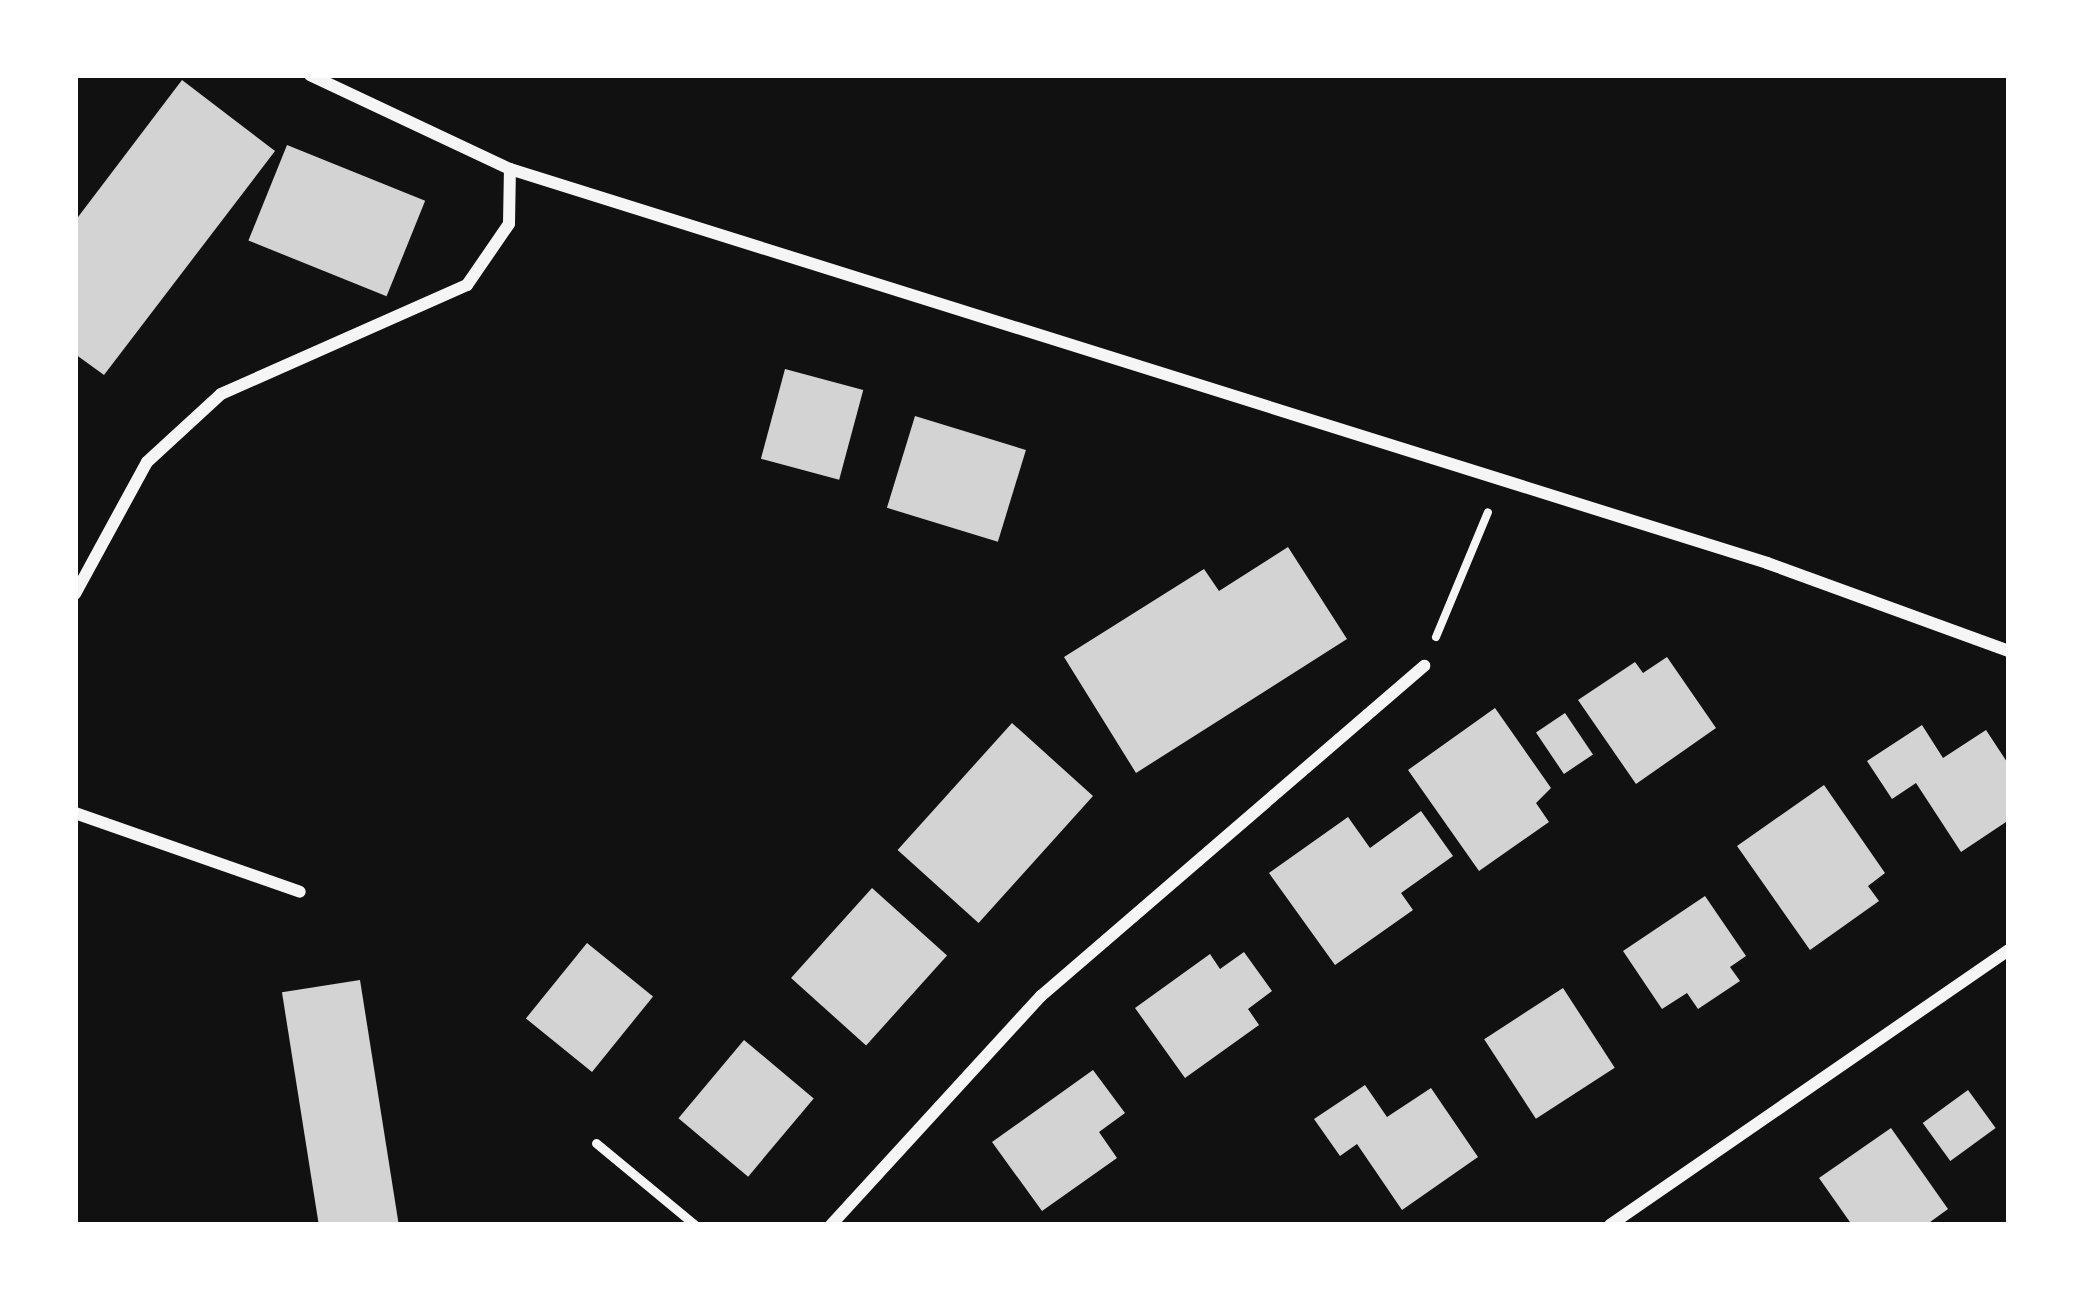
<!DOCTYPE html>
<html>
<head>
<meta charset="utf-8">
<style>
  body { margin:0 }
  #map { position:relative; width:2084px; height:1300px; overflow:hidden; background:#111; font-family:"Fira Sans",sans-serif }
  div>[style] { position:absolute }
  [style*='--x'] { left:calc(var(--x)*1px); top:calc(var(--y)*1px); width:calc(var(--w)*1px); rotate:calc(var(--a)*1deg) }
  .building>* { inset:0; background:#d3d3d3; transform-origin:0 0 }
  .path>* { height:8px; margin:-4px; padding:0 4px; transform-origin:4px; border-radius:4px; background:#f5f5f5 }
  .service>* { height:9px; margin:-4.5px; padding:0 4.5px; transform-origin:4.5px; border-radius:4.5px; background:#f5f5f5 }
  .minor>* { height:12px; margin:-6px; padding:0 6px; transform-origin:6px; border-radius:6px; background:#f5f5f5 }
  span { translate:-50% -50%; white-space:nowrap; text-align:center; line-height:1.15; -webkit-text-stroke:9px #fff; paint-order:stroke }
  .frame { position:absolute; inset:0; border:78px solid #fff; pointer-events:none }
</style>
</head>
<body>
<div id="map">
  <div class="building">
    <div style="clip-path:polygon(182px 80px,275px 151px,104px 375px,75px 354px,75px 221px)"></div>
    <div style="left:287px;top:145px;width:149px;height:103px;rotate:22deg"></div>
    <div style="left:785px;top:369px;width:81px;height:93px;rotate:15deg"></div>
    <div style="left:915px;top:416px;width:116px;height:96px;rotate:17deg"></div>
    <div style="clip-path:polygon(1288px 547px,1347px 639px,1136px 773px,1064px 657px,1204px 569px,1219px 591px)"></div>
    <div style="clip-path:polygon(1667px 657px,1716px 728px,1636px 784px,1578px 700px,1635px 662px,1643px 673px)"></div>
    <div style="clip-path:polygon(1495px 708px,1551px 788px,1536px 803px,1549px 822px,1479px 871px,1408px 770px)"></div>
    <div style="left:1565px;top:713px;width:50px;height:35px;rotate:56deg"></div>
    <div style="left:1012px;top:723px;width:109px;height:171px;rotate:42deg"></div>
    <div style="clip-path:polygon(1922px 725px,1943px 758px,1986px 730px,2009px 765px,2009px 820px,1961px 852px,1916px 783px,1892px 799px,1867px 761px)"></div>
    <div style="clip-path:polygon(1824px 785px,1885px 873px,1868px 886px,1879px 901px,1810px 950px,1737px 846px)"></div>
    <div style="clip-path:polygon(1421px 811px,1453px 856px,1401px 893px,1413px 910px,1335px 965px,1269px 873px,1348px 817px,1370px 848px)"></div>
    <div style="left:872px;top:888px;width:101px;height:121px;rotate:42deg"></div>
    <div style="clip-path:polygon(1705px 896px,1746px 956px,1730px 967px,1740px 981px,1698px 1009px,1687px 993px,1662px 1009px,1623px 951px)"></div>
    <div style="left:587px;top:943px;width:85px;height:97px;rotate:39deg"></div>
    <div style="clip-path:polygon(1244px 952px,1272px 991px,1248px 1009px,1259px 1025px,1185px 1078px,1135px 1008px,1210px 954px,1220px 969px)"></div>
    <div style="left:360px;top:980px;width:248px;height:79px;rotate:81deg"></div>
    <div style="left:1563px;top:988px;width:95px;height:94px;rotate:57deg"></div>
    <div style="left:744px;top:1040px;width:91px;height:102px;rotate:40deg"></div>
    <div style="clip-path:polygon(1093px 1070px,1125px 1113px,1099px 1132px,1117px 1158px,1042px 1211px,992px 1142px)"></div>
    <div style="clip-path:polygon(1365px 1085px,1387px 1117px,1431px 1088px,1478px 1157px,1402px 1210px,1357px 1144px,1340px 1156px,1314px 1119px)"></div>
    <div style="left:1968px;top:1090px;width:47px;height:56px;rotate:54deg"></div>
    <div style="clip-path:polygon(1891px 1128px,1948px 1209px,1926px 1225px,1852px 1225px,1819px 1178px)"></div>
  </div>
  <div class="path">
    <div style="--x:1436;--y:637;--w:135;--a:-67.4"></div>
  </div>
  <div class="service">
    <div style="--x:596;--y:1143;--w:129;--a:39.6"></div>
  </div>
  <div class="minor">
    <div style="--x:310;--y:75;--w:221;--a:25.2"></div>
    <div style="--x:510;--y:169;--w:1317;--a:17.4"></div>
    <div style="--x:1767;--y:563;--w:258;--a:20"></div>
    <div style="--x:75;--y:594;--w:150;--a:-61.4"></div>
    <div style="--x:147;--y:462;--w:100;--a:-42.6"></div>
    <div style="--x:221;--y:394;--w:269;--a:-23.9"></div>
    <div style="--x:467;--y:285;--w:74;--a:-55.5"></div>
    <div style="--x:509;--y:224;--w:55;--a:-89"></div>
    <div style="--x:75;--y:813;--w:238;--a:19.3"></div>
    <div style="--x:831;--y:1225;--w:311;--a:-47.5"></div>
    <div style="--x:1041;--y:996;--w:506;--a:-40.75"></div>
    <div style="--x:1610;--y:1225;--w:485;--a:-34.6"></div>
  </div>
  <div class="frame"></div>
</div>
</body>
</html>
